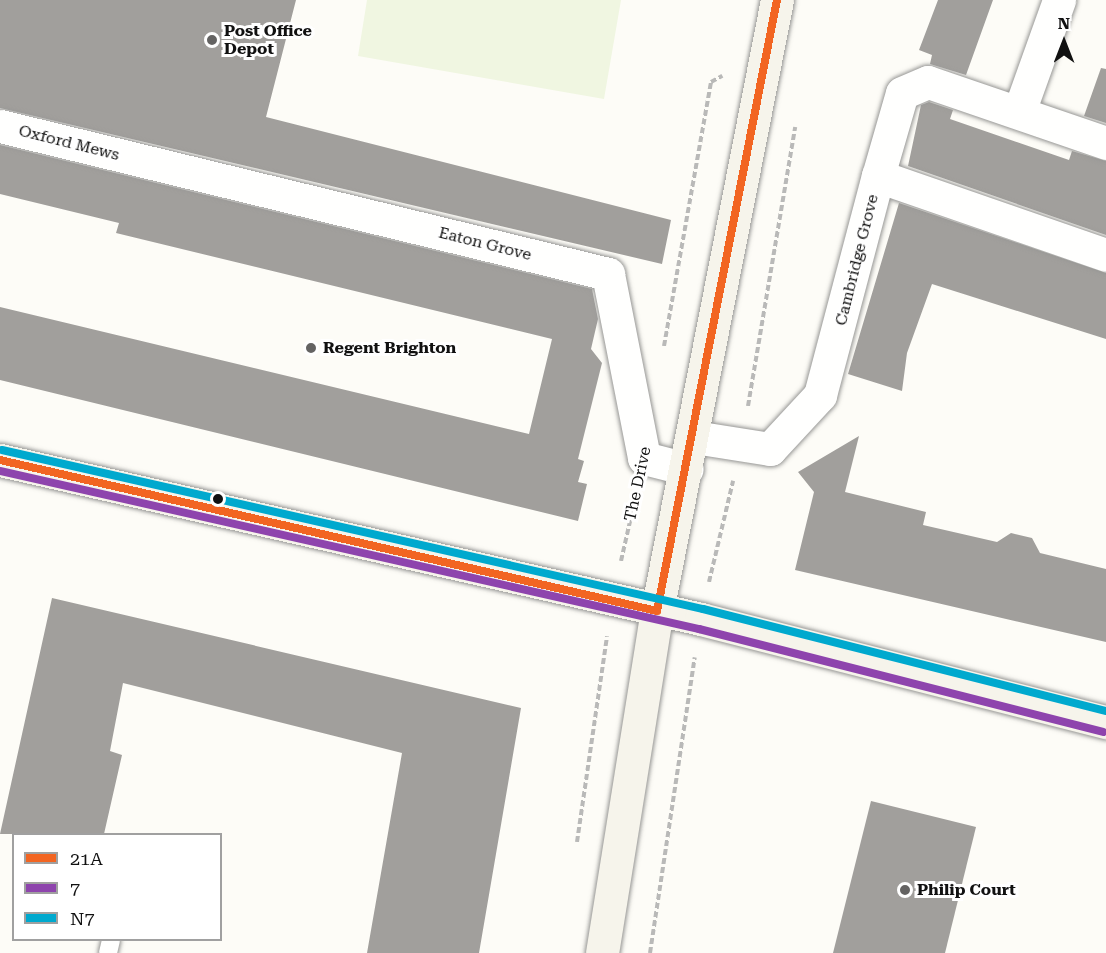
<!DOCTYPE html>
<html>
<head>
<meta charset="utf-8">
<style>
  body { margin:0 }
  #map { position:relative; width:1106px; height:953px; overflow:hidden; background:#fdfcf7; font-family:"Roboto Serif",serif }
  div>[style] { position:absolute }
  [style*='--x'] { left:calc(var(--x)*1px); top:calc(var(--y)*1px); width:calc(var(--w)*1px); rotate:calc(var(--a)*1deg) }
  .pitch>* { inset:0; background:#f0f6e1 }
  .building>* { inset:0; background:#a19f9c }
  .path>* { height:4px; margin-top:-2px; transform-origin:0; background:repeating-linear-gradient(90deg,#b9b9b8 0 6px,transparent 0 9px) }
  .roads { filter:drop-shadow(0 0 2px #979795) drop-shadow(0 0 2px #979795) }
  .lane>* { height:18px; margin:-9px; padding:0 9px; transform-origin:9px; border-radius:9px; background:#fffffe }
  .street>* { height:33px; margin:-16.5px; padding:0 16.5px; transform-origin:16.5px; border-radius:16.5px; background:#fffffe }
  .secondary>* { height:33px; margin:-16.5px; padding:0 16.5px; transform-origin:16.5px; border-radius:16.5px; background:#f6f4eb }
  .bus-1>* { height:8px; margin:-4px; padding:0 4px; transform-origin:4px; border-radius:4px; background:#f26522 }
  .bus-2>* { height:8px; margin:-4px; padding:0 4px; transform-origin:4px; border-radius:4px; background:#8e44ad }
  .bus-3>* { height:8px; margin:-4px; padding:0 4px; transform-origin:4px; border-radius:4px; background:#00a9ce }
  .dots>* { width:16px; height:16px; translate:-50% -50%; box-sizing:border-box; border:3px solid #fff; border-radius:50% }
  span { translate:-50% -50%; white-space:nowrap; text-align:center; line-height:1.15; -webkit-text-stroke:6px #fff; paint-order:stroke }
  .poi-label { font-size:16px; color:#111; font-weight:700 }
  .left { translate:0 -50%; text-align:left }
  .street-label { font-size:16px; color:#111 }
  .legend { position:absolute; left:12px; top:833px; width:210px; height:108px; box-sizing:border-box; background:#fff; border:2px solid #a0a0a0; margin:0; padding:8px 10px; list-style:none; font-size:18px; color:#111 }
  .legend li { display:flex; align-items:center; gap:12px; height:30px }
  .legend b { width:30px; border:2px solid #a0a0a0 }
  .north { position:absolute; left:1034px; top:12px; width:60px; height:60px; -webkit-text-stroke:4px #fff; paint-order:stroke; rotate:0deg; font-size:16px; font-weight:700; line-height:24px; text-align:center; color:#111 }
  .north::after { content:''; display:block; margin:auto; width:21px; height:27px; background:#111; clip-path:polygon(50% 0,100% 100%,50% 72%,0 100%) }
</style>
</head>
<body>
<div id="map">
  <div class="pitch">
    <div style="clip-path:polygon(367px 0,621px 0,604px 99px,358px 56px)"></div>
  </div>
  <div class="building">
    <div style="clip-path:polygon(0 0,296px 0,266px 117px,671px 220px,662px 264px,0 108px)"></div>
    <div style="clip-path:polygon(938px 0,993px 0,966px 75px,930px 64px,932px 55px,919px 50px)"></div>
    <div style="clip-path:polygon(1101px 68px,1106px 69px,1106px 123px,1084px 116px)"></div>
    <div style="clip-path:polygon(929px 102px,953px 110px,950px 119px,1069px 160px,1072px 151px,1106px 161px,1106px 235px,908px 166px,921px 105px)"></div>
    <div style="clip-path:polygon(0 145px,592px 289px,598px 319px,591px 349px,602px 363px,578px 459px,584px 461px,578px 482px,587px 484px,578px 521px,0 380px,0 307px,529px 434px,552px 339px,116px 233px,119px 223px,0 194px)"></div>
    <div style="clip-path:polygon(899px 203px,1106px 273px,1106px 339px,932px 284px,907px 353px,902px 391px,848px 374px)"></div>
    <div style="clip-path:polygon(859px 436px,845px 492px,926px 512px,923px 525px,997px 542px,1011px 533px,1032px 538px,1040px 553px,1106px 569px,1106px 642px,795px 570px,814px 492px,798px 472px)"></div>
    <div style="clip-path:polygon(52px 598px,521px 708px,479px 953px,367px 953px,402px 753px,123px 683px,110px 751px,122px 755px,104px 834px,0 834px)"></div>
    <div style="clip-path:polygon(871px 801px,976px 827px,945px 953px,833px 953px)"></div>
  </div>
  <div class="path">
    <div style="--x:664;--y:346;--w:268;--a:-79.9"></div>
    <div style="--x:711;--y:82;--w:13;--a:-29"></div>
    <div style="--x:748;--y:406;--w:283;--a:-80.4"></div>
    <div style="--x:621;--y:561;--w:68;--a:-77.2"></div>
    <div style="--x:709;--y:582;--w:104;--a:-76.6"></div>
    <div style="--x:577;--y:842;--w:208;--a:-81.7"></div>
    <div style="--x:650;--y:953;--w:299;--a:-81.4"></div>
  </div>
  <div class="roads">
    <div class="lane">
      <div style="--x:108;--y:953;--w:13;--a:-77"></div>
    </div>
    <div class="street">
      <div style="--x:1019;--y:112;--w:119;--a:-70.3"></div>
      <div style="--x:0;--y:126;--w:626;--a:13.68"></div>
      <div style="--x:608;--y:274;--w:187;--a:78.9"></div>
      <div style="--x:644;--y:458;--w:44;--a:14.3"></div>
      <div style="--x:878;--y:176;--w:86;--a:-73.9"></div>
      <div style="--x:902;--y:93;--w:28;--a:-23"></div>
      <div style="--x:928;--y:82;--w:188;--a:18.9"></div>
      <div style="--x:694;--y:437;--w:77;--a:9"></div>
      <div style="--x:770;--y:449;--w:74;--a:-47.2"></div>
      <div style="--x:820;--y:395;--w:227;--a:-75.2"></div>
      <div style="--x:878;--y:176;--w:241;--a:19.1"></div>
    </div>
    <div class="secondary">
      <div style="--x:0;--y:460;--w:719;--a:12.78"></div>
      <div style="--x:701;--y:619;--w:418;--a:14.3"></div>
      <div style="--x:602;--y:953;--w:346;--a:-80.9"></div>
      <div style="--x:657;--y:611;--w:623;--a:-78.89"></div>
    </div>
  </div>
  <div class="bus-1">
    <div style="--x:0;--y:460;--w:674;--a:12.94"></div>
    <div style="--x:657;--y:611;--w:623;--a:-78.89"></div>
  </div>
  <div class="bus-2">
    <div style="--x:0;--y:471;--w:717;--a:12.74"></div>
    <div style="--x:699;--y:629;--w:417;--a:14.3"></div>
  </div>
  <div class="bus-3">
    <div style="--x:2;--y:450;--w:719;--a:12.78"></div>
    <div style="--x:703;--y:609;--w:416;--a:14.2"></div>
  </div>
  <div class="dots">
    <div style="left:212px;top:40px;background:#646362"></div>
    <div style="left:311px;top:348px;background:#646362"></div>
    <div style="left:218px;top:499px;background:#111"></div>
    <div style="left:905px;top:890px;background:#646362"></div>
  </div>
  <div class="poi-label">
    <span class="left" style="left:224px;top:40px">Post Office<br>Depot</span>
    <span class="left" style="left:323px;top:348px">Regent Brighton</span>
    <span class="left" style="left:917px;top:890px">Philip Court</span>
  </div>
  <div class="street-label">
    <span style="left:69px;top:143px;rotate:14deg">Oxford Mews</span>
    <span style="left:485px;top:244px;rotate:14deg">Eaton Grove</span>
    <span style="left:857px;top:260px;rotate:-76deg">Cambridge Grove</span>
    <span style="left:638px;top:484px;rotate:-78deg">The Drive</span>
  </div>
  <ul class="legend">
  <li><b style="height:8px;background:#f26522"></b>21A</li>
  <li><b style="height:8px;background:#8e44ad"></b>7</li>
  <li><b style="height:8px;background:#00a9ce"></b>N7</li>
  </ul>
  <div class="north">N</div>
</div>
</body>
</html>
